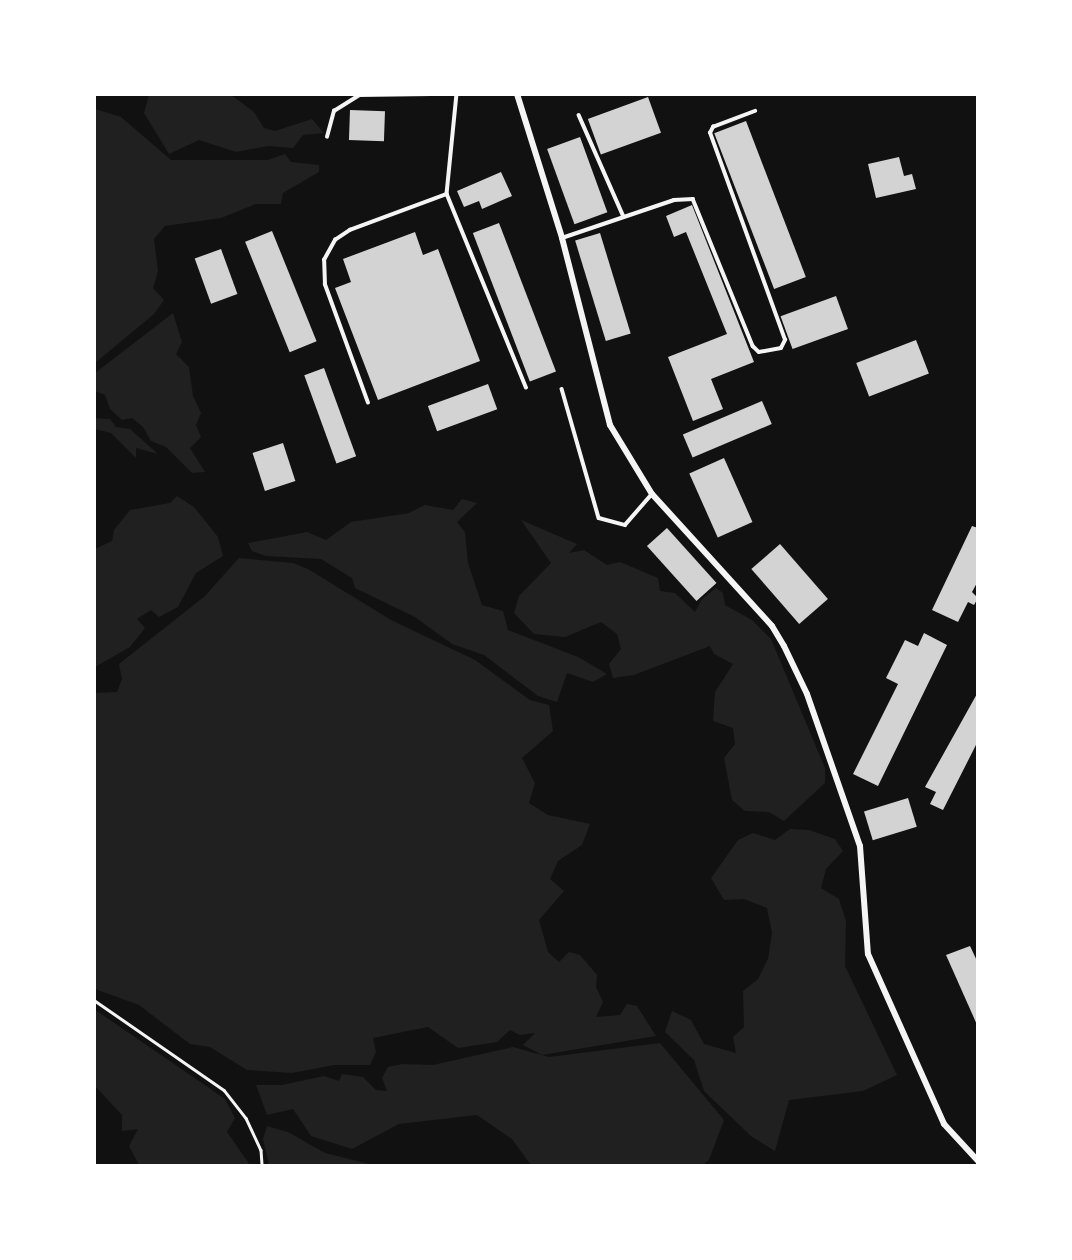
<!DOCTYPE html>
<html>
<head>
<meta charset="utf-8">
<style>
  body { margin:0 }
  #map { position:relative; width:1072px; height:1260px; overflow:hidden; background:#111; font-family:"Open Sans",sans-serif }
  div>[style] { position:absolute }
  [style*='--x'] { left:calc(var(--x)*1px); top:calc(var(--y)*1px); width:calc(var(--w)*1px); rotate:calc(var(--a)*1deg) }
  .green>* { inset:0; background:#202020 }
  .building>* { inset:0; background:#d3d3d3; transform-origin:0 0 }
  .path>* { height:2.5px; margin:-1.25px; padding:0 1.25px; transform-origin:1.25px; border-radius:1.25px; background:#f5f5f5 }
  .service>* { height:3.5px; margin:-1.75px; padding:0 1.75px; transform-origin:1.75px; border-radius:1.75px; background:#f5f5f5 }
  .minor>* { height:6px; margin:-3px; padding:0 3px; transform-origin:3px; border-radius:3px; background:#f5f5f5 }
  span { translate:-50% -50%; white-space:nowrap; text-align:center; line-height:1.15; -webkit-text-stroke:6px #fff; paint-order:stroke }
  .frame { position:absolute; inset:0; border:96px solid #fff; pointer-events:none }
</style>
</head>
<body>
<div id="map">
  <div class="green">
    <div style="clip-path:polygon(213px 95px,231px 95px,254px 112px,264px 128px,275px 131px,312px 119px,324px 133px,303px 135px,293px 148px,268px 146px,236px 152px,199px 140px,169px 154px,144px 113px,149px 95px)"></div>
    <div style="clip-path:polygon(95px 109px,121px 117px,171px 160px,268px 160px,285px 154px,291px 162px,319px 165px,319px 172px,283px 193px,281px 204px,256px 204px,221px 218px,165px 226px,154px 239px,158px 271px,153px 288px,164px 300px,154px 314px,95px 363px)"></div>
    <div style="clip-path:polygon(173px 313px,182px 342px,176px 354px,189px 367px,193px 396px,201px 413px,196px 425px,201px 437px,190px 448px,205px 472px,192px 473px,166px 447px,151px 441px,143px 427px,132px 418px,122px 420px,110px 409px,105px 395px,95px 391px,95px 373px)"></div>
    <div style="clip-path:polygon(95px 418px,110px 419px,116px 427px,130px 429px,158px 454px,136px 448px,136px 458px,111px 433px,95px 429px)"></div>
    <div style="clip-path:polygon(177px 496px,194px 507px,218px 537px,223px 556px,196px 573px,178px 607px,159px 617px,151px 610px,137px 619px,145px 628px,130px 647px,95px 667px,95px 549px,112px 541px,114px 530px,130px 510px,170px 503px)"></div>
    <div style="clip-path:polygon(462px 499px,477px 503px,457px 522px,465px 532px,468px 563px,482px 605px,503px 611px,508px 630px,578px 657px,607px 674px,593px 682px,567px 673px,557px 702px,538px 696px,484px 655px,452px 644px,415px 617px,355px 588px,352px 578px,321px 559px,266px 556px,252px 551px,248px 543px,307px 532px,326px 540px,351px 522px,409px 513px,425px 505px,453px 510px)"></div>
    <div style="clip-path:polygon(521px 520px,577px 544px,569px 553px,584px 550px,607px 565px,620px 562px,658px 578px,660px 591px,675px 593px,695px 612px,702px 599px,716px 588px,723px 593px,725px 605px,752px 620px,771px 639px,825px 768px,825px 783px,784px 821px,769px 812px,745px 811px,732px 800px,724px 758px,735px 744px,733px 728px,713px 721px,715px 692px,733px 664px,714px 654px,710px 646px,634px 675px,613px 678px,609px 664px,621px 649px,617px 634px,601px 622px,565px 637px,534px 634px,514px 613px,519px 596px,551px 563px)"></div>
    <div style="clip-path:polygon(239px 558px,293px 563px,308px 569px,391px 620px,475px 660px,530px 700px,549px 705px,553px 731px,522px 758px,535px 783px,529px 803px,548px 815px,590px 824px,582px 845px,558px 861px,550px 879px,564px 891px,539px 920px,548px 952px,559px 962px,569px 952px,580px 955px,597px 975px,596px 987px,603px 1002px,596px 1017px,620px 1015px,627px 1004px,637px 1006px,656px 1036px,542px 1055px,523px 1045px,535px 1033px,520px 1035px,510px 1030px,497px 1042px,458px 1048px,428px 1027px,373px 1038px,376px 1052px,370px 1065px,334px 1065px,292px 1073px,247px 1070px,210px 1047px,190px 1044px,139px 1005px,95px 989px,95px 693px,117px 692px,122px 679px,119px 664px,205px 596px)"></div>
    <div style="clip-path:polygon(790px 829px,809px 830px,835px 839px,843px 851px,826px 869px,821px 888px,839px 899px,846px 921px,845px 966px,897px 1075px,863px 1091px,789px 1100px,775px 1151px,752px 1137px,704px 1091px,694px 1060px,665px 1032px,672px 1011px,691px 1020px,704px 1044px,736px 1053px,733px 1037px,744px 1027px,743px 991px,758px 979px,768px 959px,772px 933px,767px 908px,744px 899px,724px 900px,711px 878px,738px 840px,753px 833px,775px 840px)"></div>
    <div style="clip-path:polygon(94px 1009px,225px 1099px,235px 1118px,227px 1132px,250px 1165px,139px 1165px,129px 1146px,138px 1129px,122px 1131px,122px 1115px,95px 1086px)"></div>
    <div style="clip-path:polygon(660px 1043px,724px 1120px,709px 1160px,703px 1165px,531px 1165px,512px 1139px,477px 1115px,399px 1124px,352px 1149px,311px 1136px,293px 1109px,267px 1115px,256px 1085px,282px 1085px,324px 1076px,339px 1081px,342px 1074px,363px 1077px,376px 1090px,387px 1091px,382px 1078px,388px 1067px,402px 1064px,433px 1065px,513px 1047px,549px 1057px)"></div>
    <div style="clip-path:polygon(267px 1126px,288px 1132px,325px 1153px,373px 1165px,269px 1165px,263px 1139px)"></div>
  </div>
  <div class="building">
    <div style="left:648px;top:97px;width:38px;height:64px;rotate:70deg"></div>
    <div style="left:350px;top:110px;width:35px;height:30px;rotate:2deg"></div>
    <div style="left:746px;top:121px;width:167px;height:34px;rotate:69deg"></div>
    <div style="left:580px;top:137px;width:80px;height:35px;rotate:70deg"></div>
    <div style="clip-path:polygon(899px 157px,904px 176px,912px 174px,916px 189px,876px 198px,868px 164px)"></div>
    <div style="clip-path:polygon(501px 172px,512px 196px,482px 209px,479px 201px,464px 207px,457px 191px)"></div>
    <div style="clip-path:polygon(692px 205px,754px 362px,711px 379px,723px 409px,693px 421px,668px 357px,727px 334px,686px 232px,674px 237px,666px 216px)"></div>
    <div style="left:499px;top:223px;width:159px;height:28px;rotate:69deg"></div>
    <div style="left:272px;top:231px;width:119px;height:29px;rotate:68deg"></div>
    <div style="clip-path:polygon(415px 232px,423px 255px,438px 249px,480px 361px,378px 400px,335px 288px,351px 282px,343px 259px)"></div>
    <div style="left:600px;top:233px;width:105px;height:26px;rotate:73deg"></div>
    <div style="left:221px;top:249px;width:48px;height:28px;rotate:70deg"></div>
    <div style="left:836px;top:296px;width:35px;height:59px;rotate:70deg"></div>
    <div style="left:916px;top:340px;width:36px;height:64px;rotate:69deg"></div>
    <div style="left:324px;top:368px;width:94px;height:21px;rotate:70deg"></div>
    <div style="left:488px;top:384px;width:27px;height:64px;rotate:70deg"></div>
    <div style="left:762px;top:401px;width:25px;height:86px;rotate:67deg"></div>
    <div style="left:283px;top:443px;width:40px;height:32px;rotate:72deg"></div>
    <div style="left:724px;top:458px;width:70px;height:38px;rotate:66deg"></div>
    <div style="clip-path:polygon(972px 526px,978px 528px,978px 581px,972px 592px,978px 598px,974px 605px,968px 602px,958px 622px,932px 610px)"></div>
    <div style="left:667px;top:528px;width:74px;height:27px;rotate:48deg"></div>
    <div style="left:780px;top:544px;width:73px;height:38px;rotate:49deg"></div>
    <div style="clip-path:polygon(924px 633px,947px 645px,878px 786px,853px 774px,898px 684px,886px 678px,905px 640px,918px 646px)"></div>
    <div style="clip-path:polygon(978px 692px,978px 741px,943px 810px,930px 804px,936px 792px,925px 787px)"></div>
    <div style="left:908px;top:798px;width:30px;height:46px;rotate:73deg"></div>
    <div style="clip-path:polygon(970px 946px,978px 963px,978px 1027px,946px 955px)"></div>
  </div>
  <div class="path">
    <div style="--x:94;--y:1000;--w:158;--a:34.7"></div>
    <div style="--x:224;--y:1090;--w:36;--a:52"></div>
    <div style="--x:246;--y:1118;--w:35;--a:65"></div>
    <div style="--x:261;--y:1150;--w:16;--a:86"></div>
  </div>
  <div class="service">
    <div style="--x:457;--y:94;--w:100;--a:95.7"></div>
    <div style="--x:447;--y:194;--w:209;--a:67.7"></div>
    <div style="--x:579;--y:115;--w:111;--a:66.2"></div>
    <div style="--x:327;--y:137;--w:27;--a:-75"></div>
    <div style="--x:334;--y:111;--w:31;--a:-32"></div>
    <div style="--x:360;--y:95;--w:71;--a:-0.8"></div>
    <div style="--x:562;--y:238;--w:118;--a:-18.7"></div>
    <div style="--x:674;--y:200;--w:19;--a:-3"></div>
    <div style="--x:693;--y:199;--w:159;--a:67.8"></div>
    <div style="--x:753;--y:346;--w:8;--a:45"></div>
    <div style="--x:759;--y:352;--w:22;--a:-10"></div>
    <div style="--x:781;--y:348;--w:9;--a:-63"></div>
    <div style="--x:785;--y:340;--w:220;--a:-109.9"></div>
    <div style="--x:710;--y:133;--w:7;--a:-63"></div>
    <div style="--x:713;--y:127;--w:45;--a:-20.9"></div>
    <div style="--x:562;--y:389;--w:134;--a:74"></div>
    <div style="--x:599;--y:518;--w:27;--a:15"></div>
    <div style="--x:625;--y:525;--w:40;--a:-49"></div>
    <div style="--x:368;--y:403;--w:126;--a:-110"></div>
    <div style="--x:325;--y:285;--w:25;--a:-92"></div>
    <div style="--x:324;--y:260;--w:23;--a:-61"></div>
    <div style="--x:335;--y:240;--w:18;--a:-34"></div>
    <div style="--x:350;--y:230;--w:103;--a:-20.4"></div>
  </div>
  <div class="minor">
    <div style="--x:517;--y:94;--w:151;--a:72.6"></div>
    <div style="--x:562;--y:238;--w:193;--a:75.6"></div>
    <div style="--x:610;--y:425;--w:81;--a:58.7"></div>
    <div style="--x:652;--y:494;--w:178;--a:47.7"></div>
    <div style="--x:772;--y:626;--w:23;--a:59"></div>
    <div style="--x:784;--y:646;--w:53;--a:64.4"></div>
    <div style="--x:807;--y:694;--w:161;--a:70.8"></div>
    <div style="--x:860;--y:846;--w:108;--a:85.8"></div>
    <div style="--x:868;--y:954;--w:186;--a:65.9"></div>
    <div style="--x:944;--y:1124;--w:50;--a:47.4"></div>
  </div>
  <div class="frame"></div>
</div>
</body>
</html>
